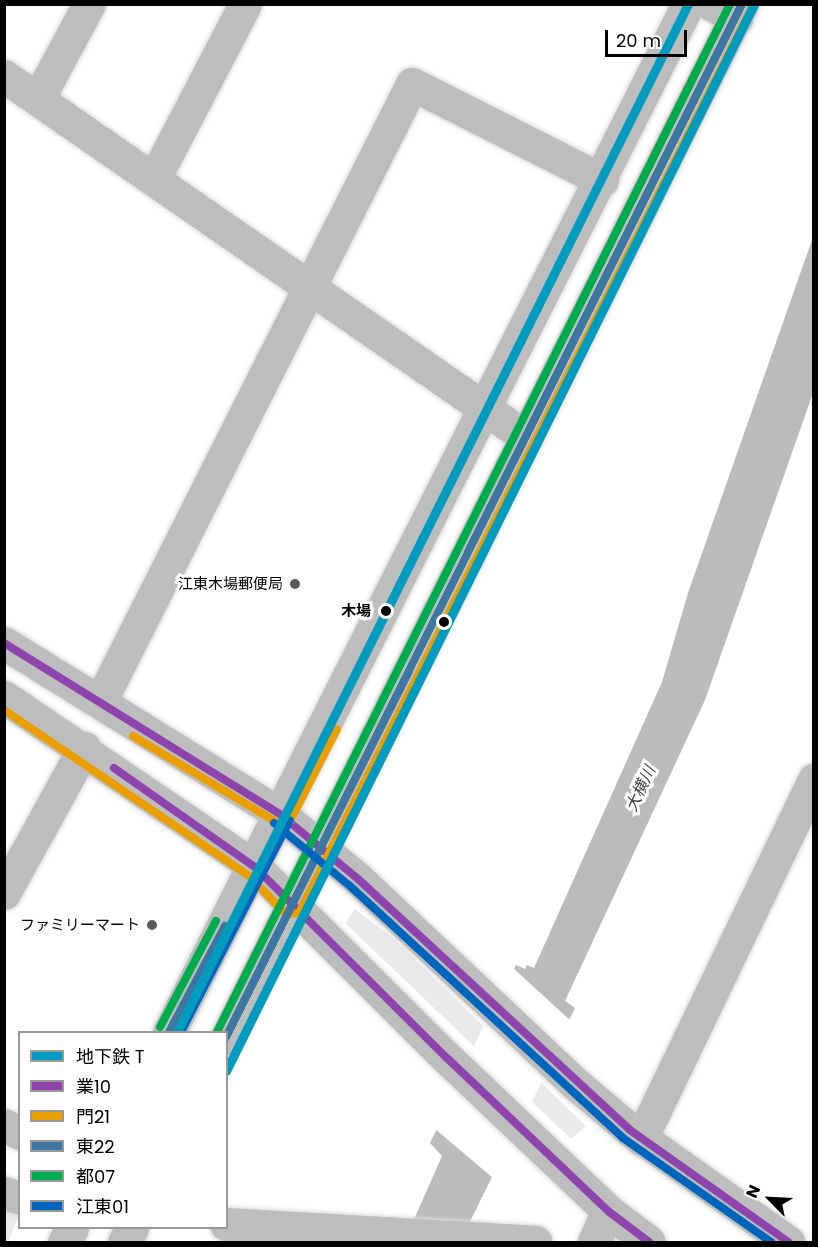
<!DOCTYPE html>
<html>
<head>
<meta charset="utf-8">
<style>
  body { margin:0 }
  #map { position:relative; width:818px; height:1247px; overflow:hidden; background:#fff; font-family:Poppins,"Noto Sans JP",sans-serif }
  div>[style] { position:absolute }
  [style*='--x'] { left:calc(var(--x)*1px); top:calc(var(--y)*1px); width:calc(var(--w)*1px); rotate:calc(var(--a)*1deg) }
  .green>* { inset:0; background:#e9e9e9 }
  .water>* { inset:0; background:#bbb }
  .pier>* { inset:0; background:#fff }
  .roads { filter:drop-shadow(0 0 2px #dbdbdb) drop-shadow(0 0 2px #dbdbdb) }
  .minor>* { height:33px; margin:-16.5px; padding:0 16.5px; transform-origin:16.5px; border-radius:16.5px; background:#bdbdbd }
  .major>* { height:33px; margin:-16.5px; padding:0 16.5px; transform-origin:16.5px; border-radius:16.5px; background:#bdbdbd }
  .highway>* { height:33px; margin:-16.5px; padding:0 16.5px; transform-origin:16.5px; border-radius:16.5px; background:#bdbdbd }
  .bus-1>* { height:8px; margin:-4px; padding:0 4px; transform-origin:4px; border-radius:4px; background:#8e44ad }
  .bus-2>* { height:8px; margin:-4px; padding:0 4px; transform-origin:4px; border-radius:4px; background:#eb9e00 }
  .bus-3>* { height:8px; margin:-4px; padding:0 4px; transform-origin:4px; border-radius:4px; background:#3d76a1 }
  .bus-4>* { height:8px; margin:-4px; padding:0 4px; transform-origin:4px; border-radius:4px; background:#00ab4d }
  .bus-5>* { height:8px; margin:-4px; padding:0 4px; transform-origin:4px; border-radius:4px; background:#0065bd }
  .metro-1>* { height:9px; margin:-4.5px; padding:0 4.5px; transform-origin:4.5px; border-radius:4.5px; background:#009bbf }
  .dots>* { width:16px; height:16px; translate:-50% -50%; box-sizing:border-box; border:3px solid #fff; border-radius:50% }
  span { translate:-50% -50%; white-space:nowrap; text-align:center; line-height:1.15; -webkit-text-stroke:6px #fff; paint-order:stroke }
  .poi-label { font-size:15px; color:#000 }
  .right { translate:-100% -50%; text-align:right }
  .stop-label { font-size:15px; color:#000; font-weight:700 }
  .water-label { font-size:16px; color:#3f3f3f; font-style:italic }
  .frame { position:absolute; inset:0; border:6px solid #000; pointer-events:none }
  .legend { position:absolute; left:18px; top:1031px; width:210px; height:198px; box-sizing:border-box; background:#fff; border:2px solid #999; margin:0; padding:8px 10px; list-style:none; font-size:18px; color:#000 }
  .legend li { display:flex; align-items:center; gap:12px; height:30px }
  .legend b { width:30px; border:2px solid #999 }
  .north { position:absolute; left:740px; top:1169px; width:60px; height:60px; -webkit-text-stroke:4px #fff; paint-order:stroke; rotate:294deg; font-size:16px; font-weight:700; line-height:24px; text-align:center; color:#000 }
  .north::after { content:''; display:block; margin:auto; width:21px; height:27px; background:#000; clip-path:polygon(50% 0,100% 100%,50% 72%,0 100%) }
  .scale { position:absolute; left:605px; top:30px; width:82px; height:27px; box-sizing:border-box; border:3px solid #000; border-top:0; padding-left:8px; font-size:18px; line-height:21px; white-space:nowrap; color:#000; -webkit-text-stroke:4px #fff; paint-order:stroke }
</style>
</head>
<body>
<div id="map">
  <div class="green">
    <div style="clip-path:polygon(355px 909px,393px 938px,586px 1126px,571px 1139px,345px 923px)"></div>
    <div style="clip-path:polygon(4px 1205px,19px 1216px,8px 1242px,5px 1242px)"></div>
  </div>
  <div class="water">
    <div style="clip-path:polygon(813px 237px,813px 393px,705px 700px,565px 1001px,575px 1008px,460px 1242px,404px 1242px,442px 1156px,430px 1143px,516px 965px,525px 969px,527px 965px,534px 968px,662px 682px,688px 593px)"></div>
  </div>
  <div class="pier">
    <div style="clip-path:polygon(512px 967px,572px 1022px,493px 1178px,434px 1128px)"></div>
  </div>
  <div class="roads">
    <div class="minor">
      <div style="--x:711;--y:4;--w:29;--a:29"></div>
      <div style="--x:4;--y:76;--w:635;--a:34.67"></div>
      <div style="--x:38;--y:99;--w:108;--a:-61.8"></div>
      <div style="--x:154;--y:179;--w:197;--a:-62.5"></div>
      <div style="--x:100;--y:702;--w:692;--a:-63.21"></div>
      <div style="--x:412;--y:84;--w:213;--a:26.8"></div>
      <div style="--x:4;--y:893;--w:166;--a:-61.1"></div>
      <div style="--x:4;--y:1125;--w:18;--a:27"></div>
      <div style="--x:641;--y:1139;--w:399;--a:-64.3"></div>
      <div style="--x:594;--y:1242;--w:34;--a:-66"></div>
    </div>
    <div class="major">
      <div style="--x:4;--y:643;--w:326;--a:31.8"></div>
      <div style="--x:281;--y:815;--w:99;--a:39.7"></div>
      <div style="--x:357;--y:878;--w:302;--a:43.3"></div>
      <div style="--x:577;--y:1085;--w:70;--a:40.3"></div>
      <div style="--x:630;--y:1130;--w:194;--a:35.3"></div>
      <div style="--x:4;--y:697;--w:303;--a:34.1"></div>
      <div style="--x:255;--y:867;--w:271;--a:44.9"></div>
      <div style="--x:447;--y:1058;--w:222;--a:43.5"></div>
      <div style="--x:608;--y:1211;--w:51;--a:37.1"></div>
      <div style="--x:169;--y:1032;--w:1152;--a:-63.21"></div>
      <div style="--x:226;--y:1038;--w:1156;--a:-63.48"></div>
      <div style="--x:64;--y:1242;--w:16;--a:-60"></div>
      <div style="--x:124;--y:1242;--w:16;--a:-60"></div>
    </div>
    <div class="highway">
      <div style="--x:4;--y:1193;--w:17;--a:17"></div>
      <div style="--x:226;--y:1224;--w:310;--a:3.3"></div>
    </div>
  </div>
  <div class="bus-1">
    <div style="--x:4;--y:643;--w:326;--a:31.8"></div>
    <div style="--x:281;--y:815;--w:99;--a:39.7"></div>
    <div style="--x:357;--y:878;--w:372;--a:42.7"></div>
    <div style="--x:630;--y:1130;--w:194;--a:35.3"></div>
    <div style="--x:114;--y:768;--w:172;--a:35.1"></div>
    <div style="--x:255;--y:867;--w:271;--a:44.9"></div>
    <div style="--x:447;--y:1058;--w:222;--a:43.5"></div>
    <div style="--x:608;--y:1211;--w:51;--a:37.1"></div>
  </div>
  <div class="bus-2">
    <div style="--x:4;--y:710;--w:295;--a:34.1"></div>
    <div style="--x:248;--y:875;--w:54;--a:45.7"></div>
    <div style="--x:286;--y:914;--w:13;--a:-4"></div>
    <div style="--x:299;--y:913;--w:1011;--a:-63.43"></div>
    <div style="--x:133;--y:736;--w:173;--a:31"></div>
    <div style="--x:281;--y:825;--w:10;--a:-24"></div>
    <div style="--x:290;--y:821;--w:103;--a:-62.9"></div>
  </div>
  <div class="bus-3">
    <div style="--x:169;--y:1032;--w:120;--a:-62.2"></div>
    <div style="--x:226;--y:1037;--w:1155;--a:-63.46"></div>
  </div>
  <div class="bus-4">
    <div style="--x:160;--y:1027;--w:120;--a:-62.2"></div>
    <div style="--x:217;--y:1032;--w:1149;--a:-63.48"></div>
  </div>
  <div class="bus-5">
    <div style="--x:274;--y:823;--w:99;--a:39.7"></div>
    <div style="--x:350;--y:886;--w:372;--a:42.7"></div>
    <div style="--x:623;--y:1138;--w:181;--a:35.1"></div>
    <div style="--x:181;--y:1032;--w:238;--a:-62.8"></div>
  </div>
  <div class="metro-1">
    <div style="--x:177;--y:1032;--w:1148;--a:-63.57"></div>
    <div style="--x:226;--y:1071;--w:1190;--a:-63.67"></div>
  </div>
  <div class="dots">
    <div style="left:295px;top:584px;background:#595959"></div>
    <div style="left:386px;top:611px;background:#000"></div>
    <div style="left:444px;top:622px;background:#000"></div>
    <div style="left:152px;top:925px;background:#595959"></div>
  </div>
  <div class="poi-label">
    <span class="right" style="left:283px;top:584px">江東木場郵便局</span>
    <span class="right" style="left:140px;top:925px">ファミリーマート</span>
  </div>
  <div class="stop-label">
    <span class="right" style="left:371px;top:611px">木場</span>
  </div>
  <div class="water-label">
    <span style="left:641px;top:789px;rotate:-65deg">大横川</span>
  </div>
  <div class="frame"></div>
  <ul class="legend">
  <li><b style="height:8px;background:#009bbf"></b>地下鉄 T</li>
  <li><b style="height:8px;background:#8e44ad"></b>業10</li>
  <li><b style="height:8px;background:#eb9e00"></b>門21</li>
  <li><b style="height:8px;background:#3d76a1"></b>東22</li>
  <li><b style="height:8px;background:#00ab4d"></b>都07</li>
  <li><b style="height:8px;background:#0065bd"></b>江東01</li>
  </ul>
  <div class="north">N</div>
  <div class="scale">20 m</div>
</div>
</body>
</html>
